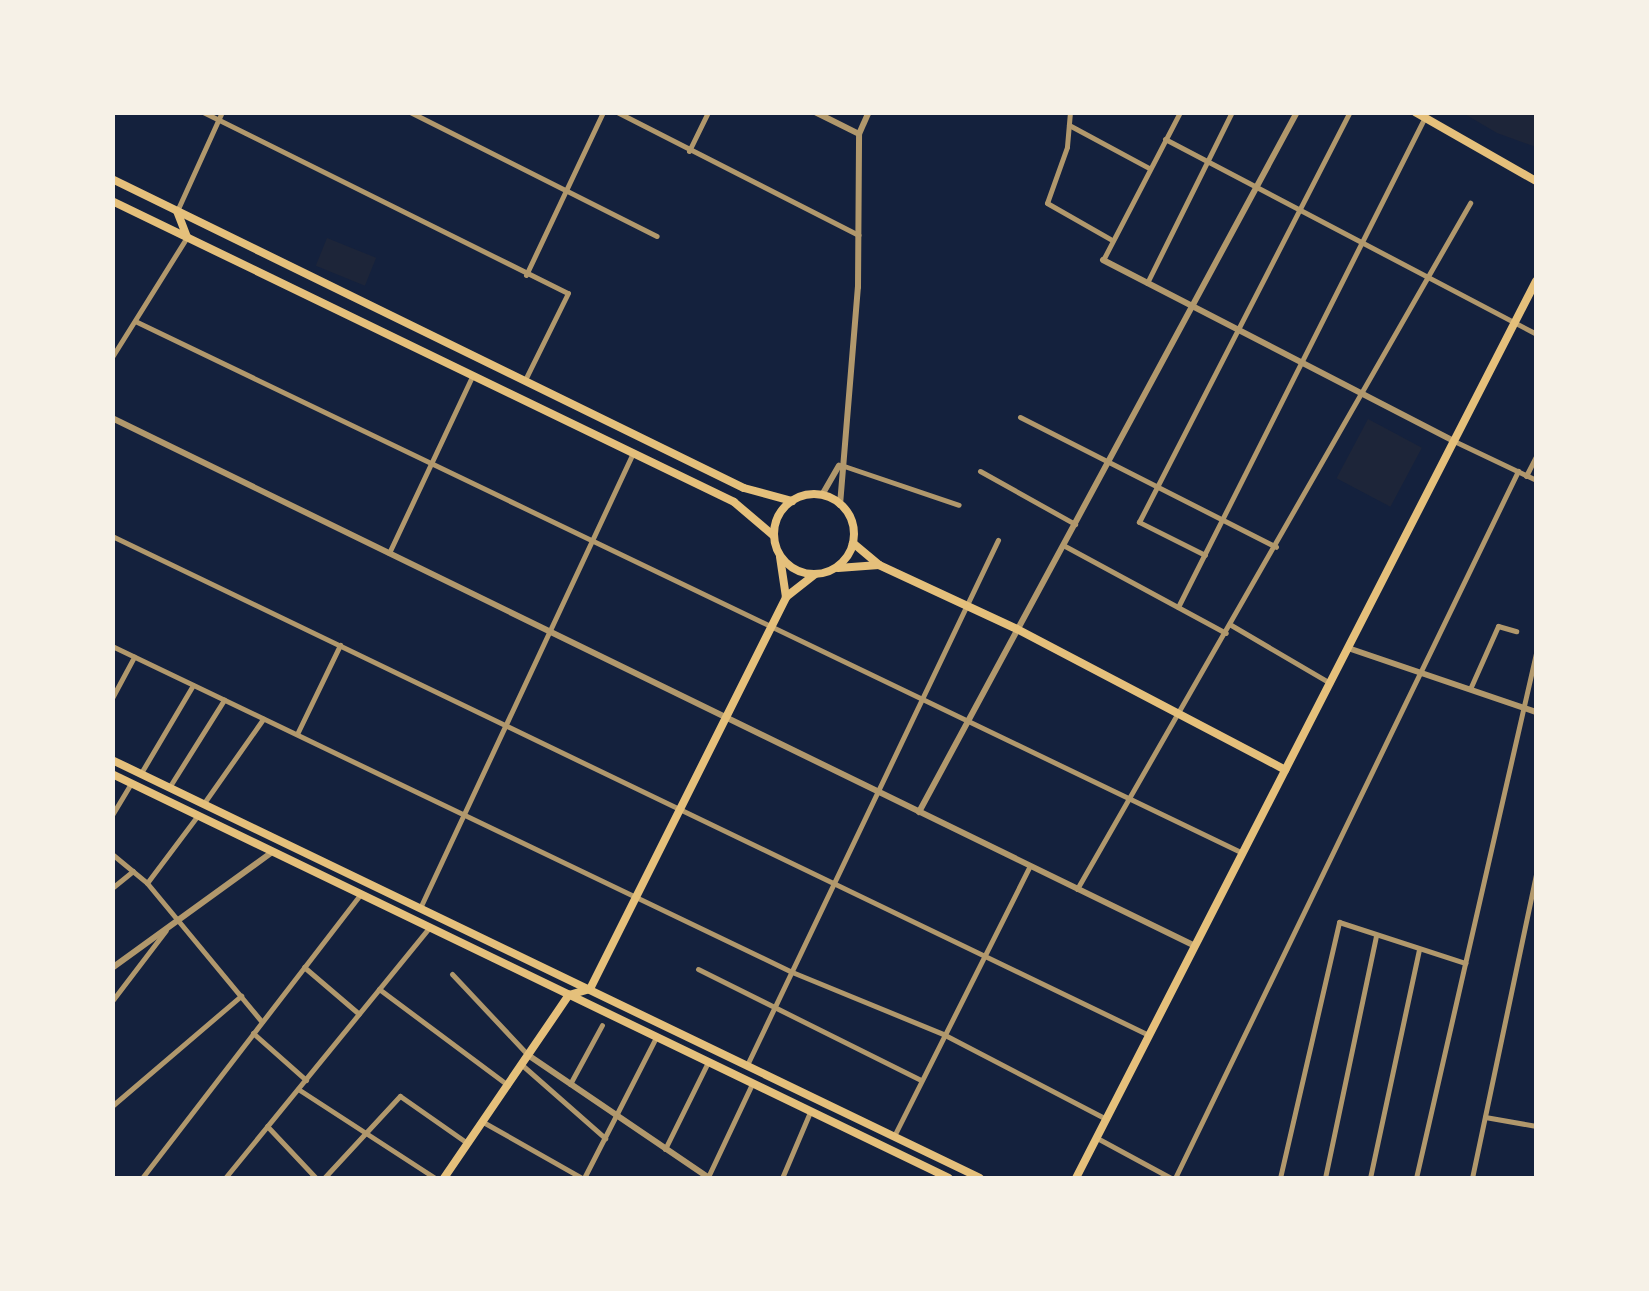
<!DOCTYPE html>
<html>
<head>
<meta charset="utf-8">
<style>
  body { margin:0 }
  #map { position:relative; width:1649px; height:1291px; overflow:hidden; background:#14213d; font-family:"DM Sans",sans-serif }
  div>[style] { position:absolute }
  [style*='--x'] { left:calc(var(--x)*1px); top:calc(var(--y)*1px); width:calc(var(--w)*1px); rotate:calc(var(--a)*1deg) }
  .green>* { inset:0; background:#1d2539; transform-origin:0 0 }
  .minor>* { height:5px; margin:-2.5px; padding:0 2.5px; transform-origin:2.5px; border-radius:2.5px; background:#b1986c }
  .tertiary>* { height:6px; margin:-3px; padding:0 3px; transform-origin:3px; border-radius:3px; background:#b1986c }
  .secondary>* { height:8px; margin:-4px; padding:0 4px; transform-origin:4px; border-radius:4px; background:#e5c07b }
  .secondary>.ring { margin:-4px; padding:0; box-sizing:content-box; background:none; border:8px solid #e5c07b; border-radius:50% }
  span { translate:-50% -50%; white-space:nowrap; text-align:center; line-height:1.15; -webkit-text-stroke:10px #f6f1e7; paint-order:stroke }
  .frame { position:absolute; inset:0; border:115px solid #f6f1e7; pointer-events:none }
</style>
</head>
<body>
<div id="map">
  <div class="green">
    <div style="clip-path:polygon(1463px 113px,1536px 113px,1536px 147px,1497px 133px)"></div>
    <div style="left:327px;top:238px;width:53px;height:30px;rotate:22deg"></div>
    <div style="left:1368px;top:419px;width:61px;height:67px;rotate:28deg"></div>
  </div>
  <div class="minor">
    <div style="--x:203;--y:112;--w:407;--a:26.4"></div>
    <div style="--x:568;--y:293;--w:97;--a:116.3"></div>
    <div style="--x:410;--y:112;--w:276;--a:26.7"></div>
    <div style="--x:617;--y:112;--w:271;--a:27"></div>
    <div style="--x:1070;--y:112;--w:35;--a:95"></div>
    <div style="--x:1067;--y:147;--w:59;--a:109.7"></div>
    <div style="--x:1047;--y:203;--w:73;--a:29.7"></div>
    <div style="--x:1069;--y:125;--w:91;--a:28.3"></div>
    <div style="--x:1165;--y:139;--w:419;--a:27.7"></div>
    <div style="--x:689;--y:151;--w:43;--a:-64"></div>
    <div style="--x:177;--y:211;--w:109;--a:-65.6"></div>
    <div style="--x:1103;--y:260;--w:167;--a:-62.5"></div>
    <div style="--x:526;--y:275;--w:180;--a:-64.7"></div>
    <div style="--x:1147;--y:283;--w:191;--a:-63.6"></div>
    <div style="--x:135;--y:321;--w:1227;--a:25.65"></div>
    <div style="--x:112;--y:357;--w:142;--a:-58"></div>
    <div style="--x:1020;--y:417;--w:287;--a:26.9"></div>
    <div style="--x:1454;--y:441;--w:91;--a:25.4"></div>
    <div style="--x:844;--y:466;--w:121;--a:18.7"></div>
    <div style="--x:980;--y:471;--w:109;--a:29.2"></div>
    <div style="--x:1526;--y:476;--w:22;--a:-63"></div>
    <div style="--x:112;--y:536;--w:1151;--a:25.7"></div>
    <div style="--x:1063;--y:545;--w:185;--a:28.4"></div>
    <div style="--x:389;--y:553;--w:195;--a:-64.8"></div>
    <div style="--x:1205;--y:555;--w:74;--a:-153.4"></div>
    <div style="--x:1139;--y:522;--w:461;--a:-62.8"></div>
    <div style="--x:1178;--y:607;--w:546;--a:-63.25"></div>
    <div style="--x:1231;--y:625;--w:115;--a:30.4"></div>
    <div style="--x:112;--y:646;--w:754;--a:25.61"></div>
    <div style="--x:792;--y:972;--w:163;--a:22.3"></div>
    <div style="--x:943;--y:1034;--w:184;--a:27.5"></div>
    <div style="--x:1470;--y:689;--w:69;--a:-66"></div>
    <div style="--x:1498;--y:626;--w:19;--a:16"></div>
    <div style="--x:112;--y:698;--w:47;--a:-61.8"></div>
    <div style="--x:297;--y:734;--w:99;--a:-64.2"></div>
    <div style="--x:141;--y:773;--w:102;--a:-59.4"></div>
    <div style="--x:170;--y:786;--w:102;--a:-57.9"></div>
    <div style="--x:204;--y:803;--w:103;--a:-54.9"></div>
    <div style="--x:112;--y:815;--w:37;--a:-59"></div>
    <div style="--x:112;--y:854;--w:45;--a:39.6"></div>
    <div style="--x:147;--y:883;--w:180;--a:50.4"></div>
    <div style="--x:147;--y:883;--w:85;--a:-53.1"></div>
    <div style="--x:112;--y:888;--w:27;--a:-39"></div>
    <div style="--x:1077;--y:889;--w:791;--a:-60.19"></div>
    <div style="--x:420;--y:908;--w:500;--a:-64.92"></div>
    <div style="--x:304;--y:967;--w:72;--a:40.5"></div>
    <div style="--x:698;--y:969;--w:249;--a:26.5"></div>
    <div style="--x:452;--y:974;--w:111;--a:46.8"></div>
    <div style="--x:379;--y:989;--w:161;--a:36.7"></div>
    <div style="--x:112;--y:1001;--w:89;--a:-52.7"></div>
    <div style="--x:253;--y:1033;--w:71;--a:41.6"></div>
    <div style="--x:522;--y:1065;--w:111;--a:41.3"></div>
    <div style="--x:747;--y:1065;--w:582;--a:-64.45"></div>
    <div style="--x:570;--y:1084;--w:67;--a:-61.5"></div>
    <div style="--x:298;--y:1089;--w:163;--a:33"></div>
    <div style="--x:112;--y:1106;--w:170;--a:-40.5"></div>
    <div style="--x:1485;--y:1117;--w:52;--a:10"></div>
    <div style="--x:483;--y:1122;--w:114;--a:29.5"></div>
    <div style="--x:267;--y:1126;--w:71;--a:46.7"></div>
    <div style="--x:894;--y:1136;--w:302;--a:-63.3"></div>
    <div style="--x:1097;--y:1138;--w:84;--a:28.4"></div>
    <div style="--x:665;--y:1149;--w:97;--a:-63.7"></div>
    <div style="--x:708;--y:1177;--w:103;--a:-64.7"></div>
    <div style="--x:142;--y:1178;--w:359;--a:-52.4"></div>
    <div style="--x:225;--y:1178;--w:324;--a:-50.8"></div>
    <div style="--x:324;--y:1178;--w:112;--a:-47.2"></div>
    <div style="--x:400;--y:1096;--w:82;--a:35"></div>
    <div style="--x:584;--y:1178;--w:158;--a:-62.9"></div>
    <div style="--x:782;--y:1178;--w:72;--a:-67"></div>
    <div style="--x:1175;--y:1178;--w:786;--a:-64.12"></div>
    <div style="--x:1280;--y:1178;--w:263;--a:-77"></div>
    <div style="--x:1339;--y:922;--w:133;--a:18"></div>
    <div style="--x:1325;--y:1178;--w:248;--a:-78.1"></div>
    <div style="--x:1370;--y:1178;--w:234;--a:-77.9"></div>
    <div style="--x:1416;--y:1178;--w:539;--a:-77.12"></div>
    <div style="--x:1472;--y:1178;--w:310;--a:-78.1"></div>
  </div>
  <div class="tertiary">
    <div style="--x:815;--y:112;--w:49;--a:26.6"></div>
    <div style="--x:1103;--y:260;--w:395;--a:27.3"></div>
    <div style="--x:112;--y:418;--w:1205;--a:25.99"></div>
    <div style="--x:822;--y:495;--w:34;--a:-60"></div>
    <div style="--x:840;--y:505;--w:219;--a:-85.3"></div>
    <div style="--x:858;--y:287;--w:153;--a:-89.6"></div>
    <div style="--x:859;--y:134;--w:24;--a:-66"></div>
    <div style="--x:1348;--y:648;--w:199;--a:18.8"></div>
    <div style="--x:919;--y:812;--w:796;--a:-61.63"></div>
    <div style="--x:112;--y:968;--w:198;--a:-35.9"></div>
    <div style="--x:528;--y:1055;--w:219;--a:34.2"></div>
  </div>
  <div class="secondary">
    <div style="--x:1415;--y:112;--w:139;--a:29.7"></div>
    <div style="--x:112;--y:179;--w:703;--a:26.06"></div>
    <div style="--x:744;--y:488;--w:50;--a:15.2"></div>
    <div style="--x:112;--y:201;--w:691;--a:25.82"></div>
    <div style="--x:734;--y:502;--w:52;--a:40.4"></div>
    <div style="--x:177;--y:211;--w:28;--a:69"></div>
    <div class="ring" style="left:774px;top:494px;width:72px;height:72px"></div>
    <div style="--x:853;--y:543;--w:34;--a:40"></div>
    <div style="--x:879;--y:565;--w:152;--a:24.9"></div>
    <div style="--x:1017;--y:629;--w:303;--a:27.7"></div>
    <div style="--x:780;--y:557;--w:40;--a:81.5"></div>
    <div style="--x:838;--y:568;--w:41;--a:-4.2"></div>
    <div style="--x:112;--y:760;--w:963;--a:25.71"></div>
    <div style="--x:112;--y:774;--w:929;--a:25.77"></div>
    <div style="--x:444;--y:1178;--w:222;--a:-55.7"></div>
    <div style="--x:569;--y:995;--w:22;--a:-16"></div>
    <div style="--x:590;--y:989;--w:438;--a:-63.4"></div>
    <div style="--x:786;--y:597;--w:37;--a:-38"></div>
    <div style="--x:1076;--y:1178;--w:1008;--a:-62.85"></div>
  </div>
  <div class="frame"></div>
</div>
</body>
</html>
